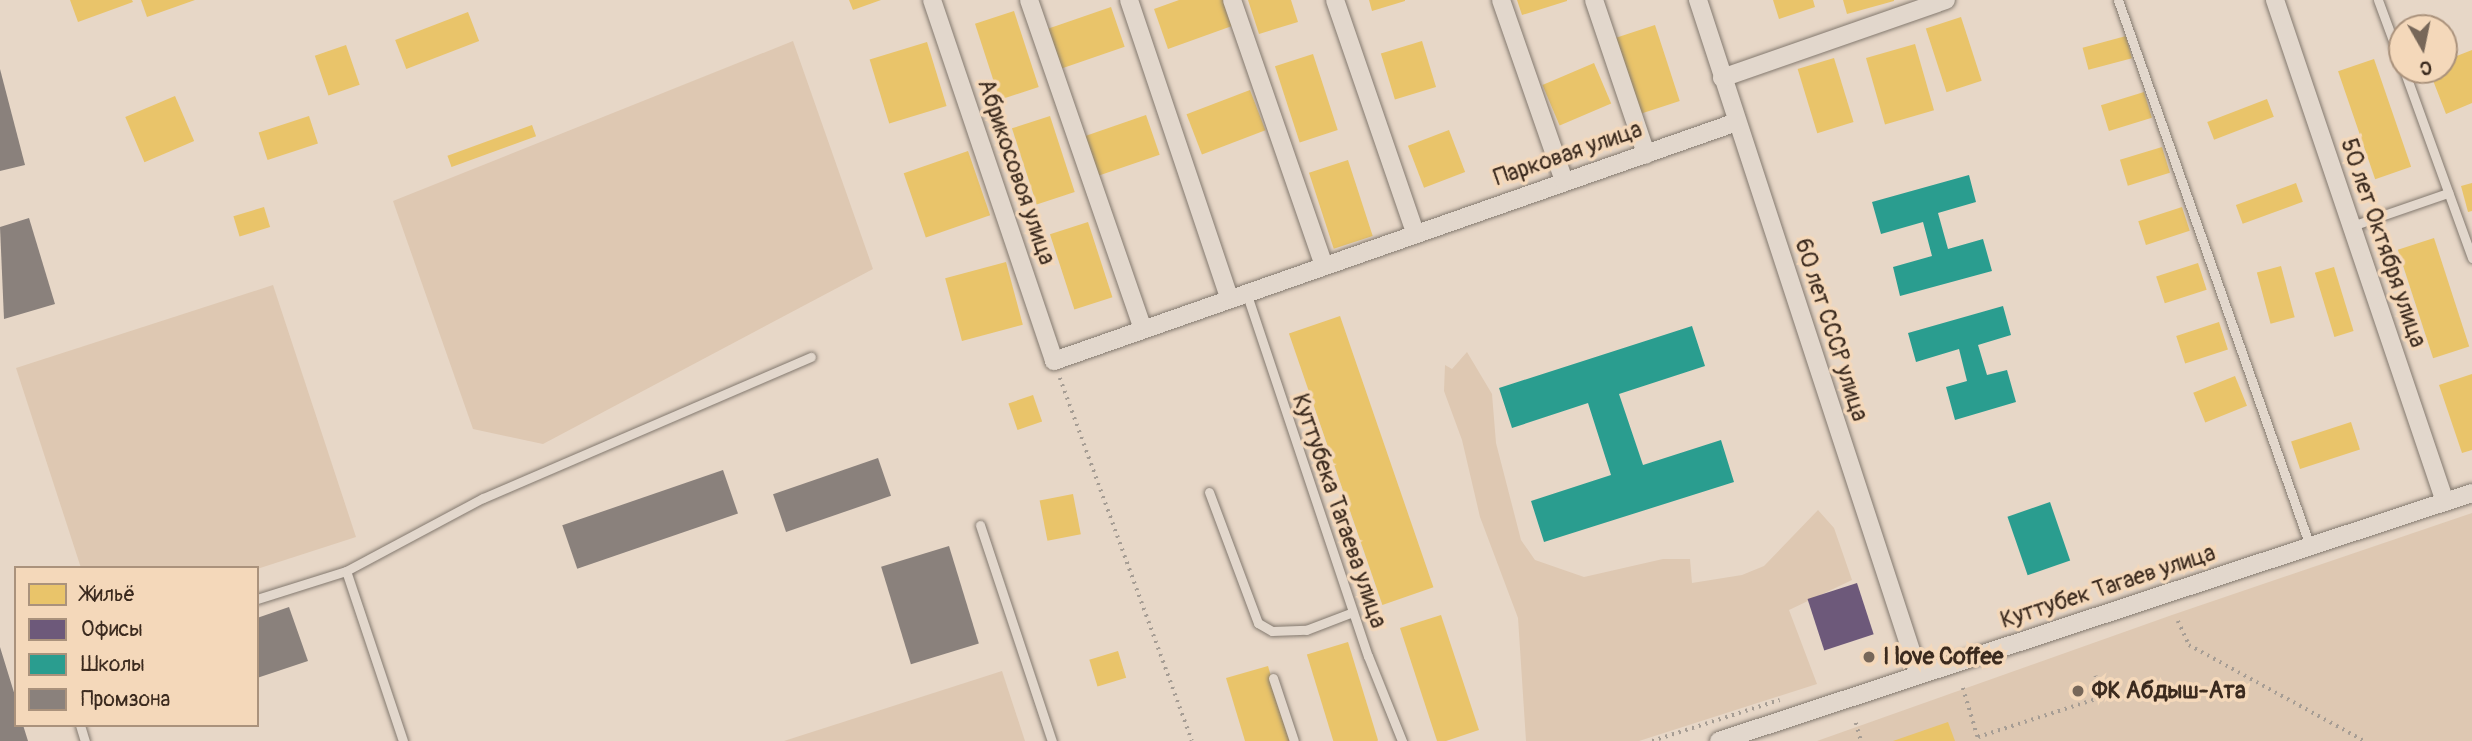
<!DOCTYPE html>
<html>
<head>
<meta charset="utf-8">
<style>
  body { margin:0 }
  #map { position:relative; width:2472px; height:741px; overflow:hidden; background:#e7d7c7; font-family:Pangolin,sans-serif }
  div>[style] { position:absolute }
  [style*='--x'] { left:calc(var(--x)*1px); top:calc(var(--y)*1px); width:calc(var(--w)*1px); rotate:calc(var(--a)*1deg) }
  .green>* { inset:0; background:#dec8b2 }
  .homes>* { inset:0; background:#e9c46a; transform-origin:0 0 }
  .offices>* { inset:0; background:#6d597a; transform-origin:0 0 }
  .schools>* { inset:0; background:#2a9d8f; transform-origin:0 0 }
  .industry>* { inset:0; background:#8a817c; transform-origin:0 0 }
  .path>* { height:3.5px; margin-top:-1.75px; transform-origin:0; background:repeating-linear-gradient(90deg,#a69d94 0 2px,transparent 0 7px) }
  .roads { filter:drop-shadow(0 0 2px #83796f) drop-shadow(0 0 2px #83796f) }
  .service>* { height:9px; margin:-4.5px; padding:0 4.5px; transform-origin:4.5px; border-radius:4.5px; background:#e2d7cc }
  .minor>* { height:18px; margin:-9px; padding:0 9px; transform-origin:9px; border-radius:9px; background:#e2d7cc }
  .dots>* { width:19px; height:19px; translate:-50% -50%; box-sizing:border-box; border:4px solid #f4d8ba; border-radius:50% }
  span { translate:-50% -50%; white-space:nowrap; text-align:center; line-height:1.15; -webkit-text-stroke:7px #f4d8ba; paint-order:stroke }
  .street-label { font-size:23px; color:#3b2a1e }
  .poi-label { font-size:23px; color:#3b2a1e; font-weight:700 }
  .left { translate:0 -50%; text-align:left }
  .legend { position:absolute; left:14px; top:566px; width:245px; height:161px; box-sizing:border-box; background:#f4d8ba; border:2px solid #aa927c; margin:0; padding:9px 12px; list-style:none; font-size:21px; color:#3b2a1e }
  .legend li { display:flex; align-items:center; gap:14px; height:35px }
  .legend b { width:35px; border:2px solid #aa927c }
  .north { position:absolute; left:2388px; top:14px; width:70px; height:70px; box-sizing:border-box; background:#f4d8ba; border:2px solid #aa927c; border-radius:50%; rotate:171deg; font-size:19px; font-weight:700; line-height:28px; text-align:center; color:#3b2a1e }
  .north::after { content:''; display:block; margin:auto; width:24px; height:32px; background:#776759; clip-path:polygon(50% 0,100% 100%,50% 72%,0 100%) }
</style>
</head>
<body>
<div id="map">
  <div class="green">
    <div style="clip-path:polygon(793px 41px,873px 269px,543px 444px,473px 429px,393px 201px)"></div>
    <div style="clip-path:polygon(273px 285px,356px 537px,257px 569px,81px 568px,16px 368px)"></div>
    <div style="clip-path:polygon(1467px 352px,1492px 394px,1496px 443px,1521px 540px,1535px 560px,1584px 577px,1663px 559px,1690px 559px,1692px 583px,1742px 575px,1764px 566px,1818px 510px,1834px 528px,1852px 580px,1789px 610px,1817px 684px,1639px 741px,1526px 741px,1518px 618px,1480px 517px,1462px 440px,1444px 391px,1445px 365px,1452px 369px)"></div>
    <div style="clip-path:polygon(2472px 513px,2472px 741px,1817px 741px,2172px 615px)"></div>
    <div style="clip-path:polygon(1002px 671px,1025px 741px,784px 741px)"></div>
  </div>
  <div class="homes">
    <div style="clip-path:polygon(70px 0,132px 0,133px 2px,78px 22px)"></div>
    <div style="clip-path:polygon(141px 0,195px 0,147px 17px)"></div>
    <div style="clip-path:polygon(849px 0,881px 0,853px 10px)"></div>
    <div style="clip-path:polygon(1179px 0,1223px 0,1232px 26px,1168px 49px,1154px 9px)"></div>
    <div style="clip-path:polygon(1248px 0,1291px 0,1298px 22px,1259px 34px)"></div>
    <div style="clip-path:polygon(1369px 0,1405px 0,1405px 1px,1372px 11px)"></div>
    <div style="clip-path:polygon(1517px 0,1567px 0,1567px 1px,1522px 15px)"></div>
    <div style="clip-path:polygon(1773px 0,1813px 0,1815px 7px,1779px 19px)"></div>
    <div style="clip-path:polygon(1843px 0,1894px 0,1894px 1px,1847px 14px)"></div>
    <div style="left:1111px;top:7px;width:42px;height:69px;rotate:71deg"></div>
    <div style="left:1014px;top:11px;width:80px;height:41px;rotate:72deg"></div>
    <div style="left:468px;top:12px;width:31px;height:78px;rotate:69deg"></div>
    <div style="left:1961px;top:17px;width:67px;height:37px;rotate:72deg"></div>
    <div style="left:1655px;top:25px;width:80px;height:41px;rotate:72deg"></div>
    <div style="left:2126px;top:36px;width:23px;height:45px;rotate:75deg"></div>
    <div style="left:1422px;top:41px;width:48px;height:43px;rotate:73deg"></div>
    <div style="left:927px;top:42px;width:67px;height:60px;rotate:73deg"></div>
    <div style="left:1915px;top:44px;width:69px;height:51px;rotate:74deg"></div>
    <div style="left:346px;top:45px;width:42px;height:33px;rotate:71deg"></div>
    <div style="clip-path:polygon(2472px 50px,2472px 103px,2446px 114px,2429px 70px,2444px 70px,2444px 61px)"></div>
    <div style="left:1313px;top:54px;width:80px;height:40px;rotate:72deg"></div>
    <div style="left:1834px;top:58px;width:67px;height:38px;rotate:73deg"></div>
    <div style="left:2374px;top:59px;width:114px;height:38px;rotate:71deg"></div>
    <div style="left:1594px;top:63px;width:44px;height:56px;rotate:67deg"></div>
    <div style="left:1250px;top:90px;width:43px;height:68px;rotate:69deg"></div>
    <div style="left:2144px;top:92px;width:27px;height:45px;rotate:73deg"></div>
    <div style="left:175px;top:96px;width:49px;height:54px;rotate:67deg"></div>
    <div style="left:2267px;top:99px;width:19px;height:64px;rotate:69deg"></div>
    <div style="left:1146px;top:115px;width:42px;height:68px;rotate:71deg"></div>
    <div style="left:309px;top:116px;width:29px;height:53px;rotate:72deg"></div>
    <div style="left:1050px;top:116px;width:80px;height:40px;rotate:72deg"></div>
    <div style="left:532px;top:125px;width:12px;height:90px;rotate:70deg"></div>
    <div style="left:1449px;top:130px;width:45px;height:44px;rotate:69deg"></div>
    <div style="left:2162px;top:147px;width:27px;height:44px;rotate:73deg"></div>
    <div style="left:968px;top:151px;width:68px;height:68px;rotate:71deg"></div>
    <div style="left:1348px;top:160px;width:80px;height:41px;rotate:72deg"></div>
    <div style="left:2296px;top:183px;width:20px;height:64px;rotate:70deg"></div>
    <div style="clip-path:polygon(2472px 183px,2472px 211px,2468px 212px,2461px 186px)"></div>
    <div style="left:264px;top:207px;width:21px;height:32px;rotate:73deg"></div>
    <div style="left:2182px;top:207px;width:25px;height:46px;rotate:72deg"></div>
    <div style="left:1088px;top:222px;width:79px;height:40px;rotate:72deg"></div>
    <div style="left:2434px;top:238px;width:114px;height:38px;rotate:72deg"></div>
    <div style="left:1006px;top:262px;width:65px;height:63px;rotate:75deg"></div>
    <div style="left:2198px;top:263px;width:28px;height:44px;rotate:72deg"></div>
    <div style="left:2281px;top:266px;width:53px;height:25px;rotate:75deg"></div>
    <div style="left:2334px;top:267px;width:67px;height:20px;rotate:73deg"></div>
    <div style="left:1340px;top:316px;width:287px;height:54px;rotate:71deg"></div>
    <div style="left:2219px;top:322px;width:29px;height:45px;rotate:72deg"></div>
    <div style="clip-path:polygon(2472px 374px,2472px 450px,2462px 453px,2439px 385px)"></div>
    <div style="left:2235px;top:376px;width:32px;height:45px;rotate:68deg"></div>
    <div style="left:1033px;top:395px;width:28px;height:26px;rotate:71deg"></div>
    <div style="left:2351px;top:422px;width:29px;height:63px;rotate:72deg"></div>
    <div style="left:1073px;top:494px;width:41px;height:34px;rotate:79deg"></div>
    <div style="clip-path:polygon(1441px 615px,1479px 730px,1446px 741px,1437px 741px,1400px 628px)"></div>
    <div style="left:1348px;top:642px;width:103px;height:43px;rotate:73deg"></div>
    <div style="left:1118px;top:651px;width:28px;height:30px;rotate:73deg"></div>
    <div style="clip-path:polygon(1268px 666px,1290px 741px,1245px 741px,1226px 678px)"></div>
    <div style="clip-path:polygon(1948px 722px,1955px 741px,1893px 741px)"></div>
  </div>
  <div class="offices">
    <div style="left:1857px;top:583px;width:54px;height:52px;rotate:72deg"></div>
  </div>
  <div class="schools">
    <div style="clip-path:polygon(1969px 175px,1976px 202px,1938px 213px,1948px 249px,1983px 239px,1992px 271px,1900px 296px,1893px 267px,1932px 256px,1923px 222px,1881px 234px,1872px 202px)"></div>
    <div style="clip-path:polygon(2003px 306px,2011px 335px,1978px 345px,1987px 375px,2007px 370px,2016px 402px,1955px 420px,1946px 387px,1967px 381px,1959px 349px,1916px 362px,1908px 333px)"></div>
    <div style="clip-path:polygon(1692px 326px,1705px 366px,1619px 394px,1643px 465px,1721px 440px,1734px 482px,1544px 542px,1531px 501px,1611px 475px,1588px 403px,1512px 428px,1499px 388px)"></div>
    <div style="left:2050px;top:502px;width:62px;height:45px;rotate:71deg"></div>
  </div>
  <div class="industry">
    <div style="clip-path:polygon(0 69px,25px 165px,0 171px)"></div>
    <div style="clip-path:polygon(29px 218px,55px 304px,4px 319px,0 227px)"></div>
    <div style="left:878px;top:458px;width:40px;height:111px;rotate:71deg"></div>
    <div style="left:723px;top:470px;width:46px;height:170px;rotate:71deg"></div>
    <div style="left:949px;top:546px;width:102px;height:71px;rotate:73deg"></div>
    <div style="clip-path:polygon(289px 607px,308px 661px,257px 678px,257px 618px)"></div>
    <div style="clip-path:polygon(0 647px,16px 699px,16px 725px,23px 725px,28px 741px,0 741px)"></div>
  </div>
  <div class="path">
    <div style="--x:1060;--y:378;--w:386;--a:70"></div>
    <div style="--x:2178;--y:621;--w:26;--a:65"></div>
    <div style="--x:2189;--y:645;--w:200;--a:28.7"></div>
    <div style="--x:1963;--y:688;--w:55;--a:73.2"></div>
    <div style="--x:1856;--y:723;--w:19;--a:74"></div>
    <div style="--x:1978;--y:737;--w:130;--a:-17.9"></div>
    <div style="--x:2102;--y:697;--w:22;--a:-108"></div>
    <div style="--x:1652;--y:741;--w:134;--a:-17.8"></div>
  </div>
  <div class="roads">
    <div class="service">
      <div style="--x:2118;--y:0;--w:579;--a:70.63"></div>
      <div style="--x:2378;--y:0;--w:69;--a:69.7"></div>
      <div style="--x:2404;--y:70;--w:200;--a:70.1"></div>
      <div style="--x:2352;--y:226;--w:102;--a:-19"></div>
      <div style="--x:1246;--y:292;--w:384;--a:71.5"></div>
      <div style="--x:1368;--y:656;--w:92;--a:68.2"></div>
      <div style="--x:1209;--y:492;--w:140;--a:69.5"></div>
      <div style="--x:1258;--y:623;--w:16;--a:30"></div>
      <div style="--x:1272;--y:631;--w:34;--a:-2"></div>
      <div style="--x:1306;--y:630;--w:50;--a:-21"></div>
      <div style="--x:980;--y:525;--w:228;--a:71.6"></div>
      <div style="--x:257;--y:599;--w:93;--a:-17.5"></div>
      <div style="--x:1273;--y:678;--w:66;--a:71.6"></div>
      <div style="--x:80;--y:725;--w:17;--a:73"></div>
      <div style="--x:403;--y:741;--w:179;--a:-108.5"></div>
      <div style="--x:346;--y:571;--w:155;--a:-28.1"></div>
      <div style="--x:483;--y:498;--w:357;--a:-23.3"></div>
    </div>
    <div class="minor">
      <div style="--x:932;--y:0;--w:381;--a:71.3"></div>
      <div style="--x:1054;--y:361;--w:724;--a:-19.29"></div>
      <div style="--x:1029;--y:0;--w:348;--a:70.9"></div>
      <div style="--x:1129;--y:0;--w:314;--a:71.4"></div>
      <div style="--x:1232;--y:0;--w:278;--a:70.9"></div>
      <div style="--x:1335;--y:0;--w:245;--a:71"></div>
      <div style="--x:1501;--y:0;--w:192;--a:70.8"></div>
      <div style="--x:1594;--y:0;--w:163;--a:71.3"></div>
      <div style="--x:1698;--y:0;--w:710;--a:71.87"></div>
      <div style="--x:2275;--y:0;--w:530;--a:71.29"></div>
      <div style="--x:1722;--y:78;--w:237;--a:-19.2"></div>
      <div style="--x:1719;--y:741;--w:793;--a:-18.23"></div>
    </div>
  </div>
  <div class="dots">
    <div style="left:1869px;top:657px;background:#776759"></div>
    <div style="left:2078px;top:691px;background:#776759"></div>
  </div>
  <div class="street-label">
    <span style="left:1568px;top:154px;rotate:-19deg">Парковая улица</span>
    <span style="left:1016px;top:172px;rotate:71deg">Абрикосовоя улица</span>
    <span style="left:2383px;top:243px;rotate:71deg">50 лет Октября улица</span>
    <span style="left:1831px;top:330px;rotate:72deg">60 лет СССР улица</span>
    <span style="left:1339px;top:511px;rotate:71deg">Куттубека Тагаева улица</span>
    <span style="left:2108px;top:587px;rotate:-18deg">Куттубек Тагаев улица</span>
  </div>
  <div class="poi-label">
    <span class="left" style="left:1883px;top:657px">I love Coffee</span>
    <span class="left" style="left:2092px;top:691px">ФК Абдыш-Ата</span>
  </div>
  <ul class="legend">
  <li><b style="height:19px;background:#e9c46a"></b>Жильё</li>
  <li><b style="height:19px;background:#6d597a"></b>Офисы</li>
  <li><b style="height:19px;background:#2a9d8f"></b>Школы</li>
  <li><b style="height:19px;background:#8a817c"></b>Промзона</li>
  </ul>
  <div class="north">С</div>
</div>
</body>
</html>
